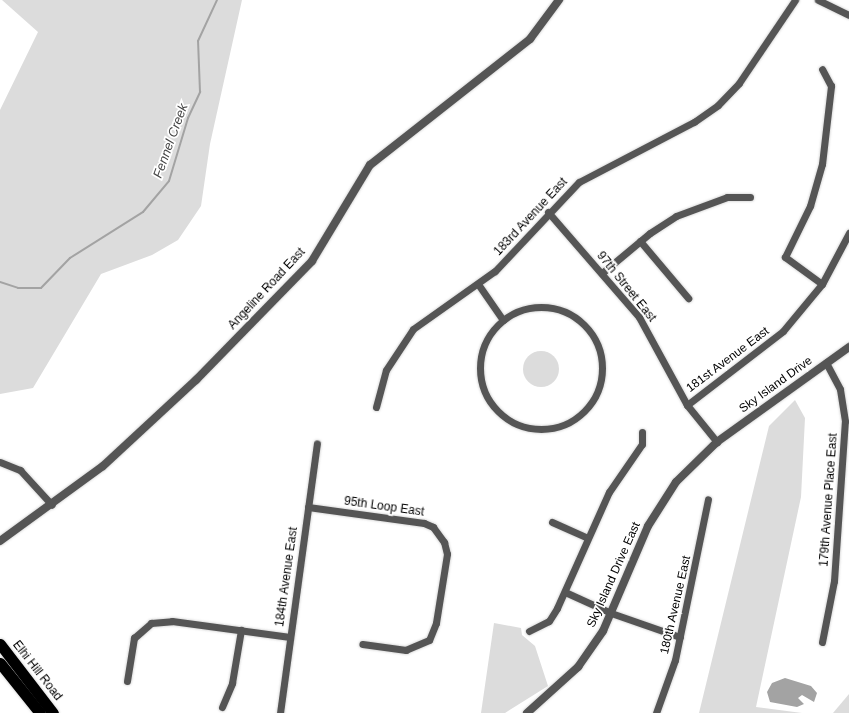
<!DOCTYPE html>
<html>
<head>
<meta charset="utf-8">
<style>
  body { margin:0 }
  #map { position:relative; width:849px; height:713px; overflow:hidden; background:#fff; font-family:Arial,sans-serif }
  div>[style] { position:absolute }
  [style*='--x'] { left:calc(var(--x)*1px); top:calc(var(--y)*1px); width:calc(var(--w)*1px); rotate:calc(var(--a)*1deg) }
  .green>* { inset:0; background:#dcdcdc }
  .round { border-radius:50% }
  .water>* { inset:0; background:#a3a3a3 }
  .stream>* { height:2px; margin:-1px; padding:0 1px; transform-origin:1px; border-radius:1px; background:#a3a3a3 }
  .roads { filter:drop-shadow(0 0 1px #dbdbdb) drop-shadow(0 0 1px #dbdbdb) }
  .minor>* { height:7px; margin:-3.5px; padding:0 3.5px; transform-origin:3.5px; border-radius:3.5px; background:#555 }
  .minor>.ring { margin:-3.5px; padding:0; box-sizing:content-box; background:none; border:7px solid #555; border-radius:50% }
  .tertiary>* { height:8px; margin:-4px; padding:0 4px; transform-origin:4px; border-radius:4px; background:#555 }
  .trunk>* { height:11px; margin:-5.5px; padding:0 5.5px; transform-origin:5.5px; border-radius:5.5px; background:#000 }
  span { translate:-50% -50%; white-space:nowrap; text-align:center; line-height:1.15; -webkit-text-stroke:3.5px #fff; paint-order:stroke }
  .street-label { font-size:12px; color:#000 }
  .water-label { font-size:13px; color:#444; font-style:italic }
</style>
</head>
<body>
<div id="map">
  <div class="green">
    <div style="clip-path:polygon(2px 0,242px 0,210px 144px,201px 206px,178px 240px,152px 255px,101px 274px,33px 388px,0 394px,0 110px,38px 32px)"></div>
    <div class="round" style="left:523px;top:351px;width:36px;height:36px"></div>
    <div style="clip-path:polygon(795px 400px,805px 418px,801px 497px,756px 707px,802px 713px,699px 713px,769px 426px)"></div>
    <div style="clip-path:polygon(494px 623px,521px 628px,522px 635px,535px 646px,548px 686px,505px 713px,481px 713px)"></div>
    <div style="clip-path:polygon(849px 694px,849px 713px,833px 713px)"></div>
  </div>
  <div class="water">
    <div style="clip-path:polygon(785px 678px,811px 686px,817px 693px,814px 702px,802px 695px,798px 698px,804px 704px,797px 707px,770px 702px,767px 692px,772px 683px)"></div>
  </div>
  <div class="stream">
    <div style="--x:0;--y:282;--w:19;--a:18"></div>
    <div style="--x:18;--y:288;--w:23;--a:0"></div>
    <div style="--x:41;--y:288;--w:42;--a:-46"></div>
    <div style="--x:70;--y:258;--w:86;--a:-32.2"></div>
    <div style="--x:143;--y:212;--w:40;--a:-50"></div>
    <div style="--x:169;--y:181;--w:66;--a:-73.2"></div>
    <div style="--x:188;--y:118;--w:29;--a:-65"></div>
    <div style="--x:200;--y:92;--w:51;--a:-92.2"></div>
    <div style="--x:198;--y:41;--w:45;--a:-65.1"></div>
  </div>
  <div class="roads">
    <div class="minor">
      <div style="--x:818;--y:0;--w:34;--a:26"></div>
      <div style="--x:548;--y:212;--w:139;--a:49.1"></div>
      <div style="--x:639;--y:317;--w:100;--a:61.4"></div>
      <div style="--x:687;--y:405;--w:48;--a:51"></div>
      <div style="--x:640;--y:241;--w:75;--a:49.9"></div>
      <div style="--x:602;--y:273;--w:62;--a:-39.8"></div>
      <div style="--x:650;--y:233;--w:31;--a:-33"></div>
      <div style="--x:676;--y:216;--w:54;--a:-20.4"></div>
      <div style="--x:727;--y:197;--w:23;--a:0"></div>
      <div style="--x:478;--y:284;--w:44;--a:55.2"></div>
      <div style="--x:822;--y:284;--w:46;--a:-143.9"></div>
      <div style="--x:785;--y:257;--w:57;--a:-63.9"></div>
      <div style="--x:810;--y:206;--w:44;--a:-74.1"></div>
      <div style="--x:822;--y:164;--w:79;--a:-83.4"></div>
      <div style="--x:831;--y:86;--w:19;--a:-118"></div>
      <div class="ring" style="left:480px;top:307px;width:115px;height:115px"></div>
      <div style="--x:687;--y:405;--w:121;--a:-37.6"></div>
      <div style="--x:783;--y:331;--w:61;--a:-50.3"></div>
      <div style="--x:822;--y:284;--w:58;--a:-62.1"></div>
      <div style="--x:376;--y:407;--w:38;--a:-75"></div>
      <div style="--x:386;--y:370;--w:49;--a:-56.6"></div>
      <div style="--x:413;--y:329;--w:100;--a:-35.3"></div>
      <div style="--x:495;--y:271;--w:122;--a:-46.7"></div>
      <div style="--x:579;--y:182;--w:130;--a:-27.6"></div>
      <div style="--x:694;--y:122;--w:29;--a:-35"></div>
      <div style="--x:718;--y:105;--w:30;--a:-46"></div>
      <div style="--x:739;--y:83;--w:100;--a:-56"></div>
      <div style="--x:0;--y:462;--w:22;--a:22"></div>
      <div style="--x:20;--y:470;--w:47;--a:47.6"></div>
      <div style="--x:308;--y:507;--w:117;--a:7.9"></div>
      <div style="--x:424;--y:523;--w:10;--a:24"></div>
      <div style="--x:433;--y:527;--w:19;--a:54"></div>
      <div style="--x:444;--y:542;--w:12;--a:76"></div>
      <div style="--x:447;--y:554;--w:70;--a:99.1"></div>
      <div style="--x:436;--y:623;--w:18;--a:112"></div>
      <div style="--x:429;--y:640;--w:25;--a:157"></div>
      <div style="--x:406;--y:650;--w:44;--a:-172.2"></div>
      <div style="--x:552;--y:522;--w:39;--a:24"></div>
      <div style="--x:565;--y:592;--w:51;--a:24.5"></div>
      <div style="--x:611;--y:613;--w:73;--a:19.2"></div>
      <div style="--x:529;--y:631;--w:22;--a:-27"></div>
      <div style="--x:549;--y:621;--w:15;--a:-58"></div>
      <div style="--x:557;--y:608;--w:127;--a:-65.9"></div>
      <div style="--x:609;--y:492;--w:58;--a:-55.5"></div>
      <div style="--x:642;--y:444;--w:12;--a:-90"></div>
      <div style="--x:822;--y:642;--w:62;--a:-78.9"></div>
      <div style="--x:834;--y:581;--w:160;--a:-86.1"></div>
      <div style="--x:845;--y:421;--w:32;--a:-99"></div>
      <div style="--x:840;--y:389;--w:30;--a:-118"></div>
      <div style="--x:127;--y:681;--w:44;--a:-80.8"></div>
      <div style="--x:134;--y:638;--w:23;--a:-41"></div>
      <div style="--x:151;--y:623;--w:21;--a:-5"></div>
      <div style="--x:172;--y:621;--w:119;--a:7.7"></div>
      <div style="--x:222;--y:707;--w:26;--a:-67"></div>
      <div style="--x:232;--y:683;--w:54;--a:-80.4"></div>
      <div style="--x:280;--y:713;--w:272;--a:-82.2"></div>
      <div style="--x:656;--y:713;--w:56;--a:-70.3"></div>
      <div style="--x:675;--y:660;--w:164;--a:-78.4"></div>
    </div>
    <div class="tertiary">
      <div style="--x:0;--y:541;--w:127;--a:-36.1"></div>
      <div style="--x:103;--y:466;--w:127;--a:-42.8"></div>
      <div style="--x:196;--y:380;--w:166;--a:-45.7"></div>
      <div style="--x:312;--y:261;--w:112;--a:-58.9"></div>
      <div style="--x:370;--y:165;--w:204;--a:-38.2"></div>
      <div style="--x:530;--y:39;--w:49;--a:-53.4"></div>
      <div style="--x:527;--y:713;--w:69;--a:-42"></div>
      <div style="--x:578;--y:667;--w:44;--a:-55.2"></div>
      <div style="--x:603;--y:631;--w:114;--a:-66.8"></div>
      <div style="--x:648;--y:526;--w:52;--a:-57.5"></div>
      <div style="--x:676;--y:482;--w:57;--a:-44.3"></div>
      <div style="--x:717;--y:442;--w:163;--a:-35.7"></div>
    </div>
    <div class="trunk">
      <div style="--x:0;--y:644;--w:87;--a:52.5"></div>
      <div style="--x:0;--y:663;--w:64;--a:51.3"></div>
    </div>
  </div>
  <div class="street-label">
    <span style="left:531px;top:217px;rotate:-47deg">183rd Avenue East</span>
    <span style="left:626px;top:287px;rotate:51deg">97th Street East</span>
    <span style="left:267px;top:289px;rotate:-47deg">Angeline Road East</span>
    <span style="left:728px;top:360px;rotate:-37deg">181st Avenue East</span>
    <span style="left:776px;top:385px;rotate:-36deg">Sky Island Drive</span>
    <span style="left:829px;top:500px;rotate:-86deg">179th Avenue Place East</span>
    <span style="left:384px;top:507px;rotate:8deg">95th Loop East</span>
    <span style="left:614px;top:575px;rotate:-66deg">Sky Island Drive East</span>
    <span style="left:287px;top:577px;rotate:-82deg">184th Avenue East</span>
    <span style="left:676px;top:605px;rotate:-77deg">180th Avenue East</span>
    <span style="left:37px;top:671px;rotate:52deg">Elhi Hill Road</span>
  </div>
  <div class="water-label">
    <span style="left:171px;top:141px;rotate:-70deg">Fennel Creek</span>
  </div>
</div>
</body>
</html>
